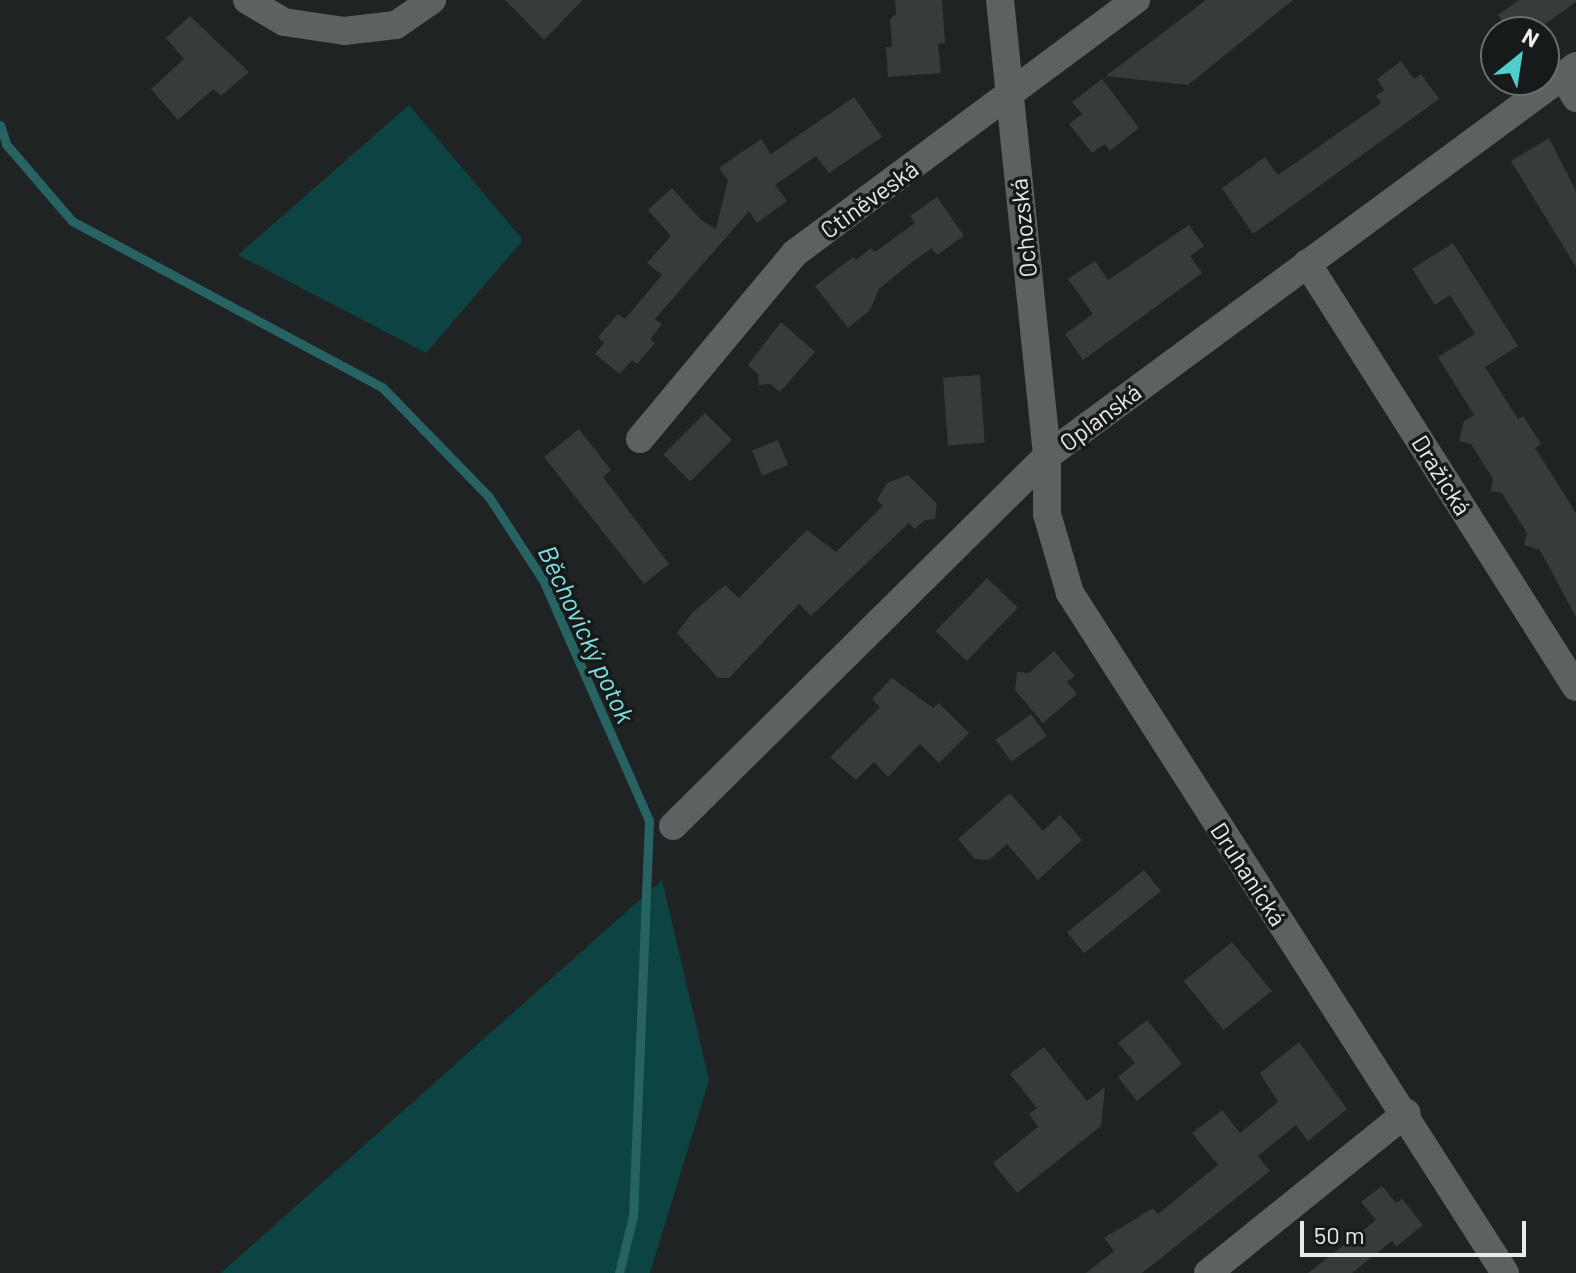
<!DOCTYPE html>
<html>
<head>
<meta charset="utf-8">
<style>
  body { margin:0 }
  #map { position:relative; width:1576px; height:1273px; overflow:hidden; background:#202323; font-family:Barlow,sans-serif }
  div>[style] { position:absolute }
  [style*='--x'] { left:calc(var(--x)*1px); top:calc(var(--y)*1px); width:calc(var(--w)*1px); rotate:calc(var(--a)*1deg) }
  .green>* { inset:0; background:#0d4343 }
  .stream>* { height:9px; margin:-4.5px; padding:0 4.5px; transform-origin:4.5px; border-radius:4.5px; background:#286363 }
  .building>* { inset:0; background:#383b3b; transform-origin:0 0 }
  .minor>* { height:28px; margin:-14px; padding:0 14px; transform-origin:14px; border-radius:14px; background:#5e6161 }
  span { translate:-50% -50%; white-space:nowrap; text-align:center; line-height:1.15; -webkit-text-stroke:7px #171a1a; paint-order:stroke }
  .street-label { font-size:24px; color:#e9ebeb }
  .water-label { font-size:26px; color:#81e0e0; font-style:italic }
  .north { position:absolute; left:1480px; top:16px; width:80px; height:80px; box-sizing:border-box; background:#171a1a; border:2px solid #6b6e6e; border-radius:50%; rotate:30deg; font-size:22px; font-weight:700; line-height:32px; text-align:center; color:#e9ebeb }
  .north::after { content:''; display:block; margin:auto; width:28px; height:36px; background:#52cdcd; clip-path:polygon(50% 0,100% 100%,50% 72%,0 100%) }
  .scale { position:absolute; left:1300px; top:1221px; width:226px; height:36px; box-sizing:border-box; border:4px solid #e9ebeb; border-top:0; padding-left:10px; font-size:24px; line-height:28px; white-space:nowrap; color:#e9ebeb; -webkit-text-stroke:6px #171a1a; paint-order:stroke }
</style>
</head>
<body>
<div id="map">
  <div class="green">
    <div style="clip-path:polygon(409px 105px,523px 240px,426px 353px,238px 255px)"></div>
    <div style="clip-path:polygon(662px 880px,709px 1080px,650px 1273px,221px 1273px)"></div>
  </div>
  <div class="stream">
    <div style="--x:0;--y:125;--w:20;--a:72"></div>
    <div style="--x:6;--y:144;--w:101;--a:49.4"></div>
    <div style="--x:72;--y:221;--w:353;--a:28.2"></div>
    <div style="--x:383;--y:388;--w:152;--a:45.8"></div>
    <div style="--x:489;--y:497;--w:99;--a:57"></div>
    <div style="--x:543;--y:580;--w:262;--a:66.2"></div>
    <div style="--x:649;--y:820;--w:396;--a:92.3"></div>
    <div style="--x:633;--y:1216;--w:59;--a:103.8"></div>
  </div>
  <div class="building">
    <div style="clip-path:polygon(505px 0,583px 0,544px 40px)"></div>
    <div style="clip-path:polygon(895px 0,942px 0,945px 43px,938px 44px,941px 73px,888px 77px,886px 47px,892px 47px,890px 19px,896px 14px)"></div>
    <div style="clip-path:polygon(1206px 0,1293px 0,1188px 85px,1106px 76px)"></div>
    <div style="clip-path:polygon(1519px 0,1576px 0,1576px 2px,1534px 32px,1510px 32px,1498px 15px)"></div>
    <div style="clip-path:polygon(190px 16px,249px 72px,221px 96px,213px 89px,178px 120px,151px 89px,184px 59px,166px 38px)"></div>
    <div style="clip-path:polygon(1401px 61px,1414px 79px,1421px 74px,1439px 99px,1253px 234px,1222px 188px,1265px 157px,1278px 175px,1381px 103px,1376px 96px,1384px 90px,1377px 79px)"></div>
    <div style="clip-path:polygon(1102px 79px,1139px 128px,1110px 151px,1105px 144px,1092px 153px,1069px 124px,1082px 114px,1072px 102px)"></div>
    <div style="clip-path:polygon(854px 97px,882px 137px,829px 173px,816px 156px,775px 185px,787px 201px,757px 223px,749px 211px,655px 319px,662px 324px,650px 339px,655px 343px,637px 364px,632px 360px,620px 374px,595px 354px,604px 343px,598px 337px,618px 314px,625px 319px,662px 275px,647px 263px,671px 236px,648px 210px,672px 188px,701px 220px,716px 229px,728px 180px,719px 168px,761px 139px,771px 154px)"></div>
    <div style="clip-path:polygon(1549px 138px,1576px 191px,1576px 267px,1511px 161px)"></div>
    <div style="clip-path:polygon(937px 197px,964px 236px,937px 255px,932px 248px,908px 265px,879px 289px,870px 310px,848px 328px,815px 286px,853px 257px,856px 260px,871px 248px,875px 252px,915px 223px,910px 216px)"></div>
    <div style="clip-path:polygon(1189px 225px,1204px 246px,1190px 256px,1202px 273px,1083px 360px,1065px 334px,1093px 314px,1068px 279px,1095px 261px,1108px 280px)"></div>
    <div style="clip-path:polygon(1453px 243px,1518px 346px,1485px 367px,1518px 419px,1523px 416px,1541px 444px,1535px 448px,1576px 513px,1576px 617px,1540px 550px,1524px 545px,1527px 533px,1502px 493px,1491px 491px,1493px 479px,1471px 444px,1459px 441px,1464px 421px,1474px 415px,1438px 357px,1475px 334px,1450px 295px,1435px 305px,1412px 269px)"></div>
    <div style="clip-path:polygon(781px 322px,815px 352px,780px 392px,770px 384px,759px 385px,758px 374px,748px 365px)"></div>
    <div style="left:980px;top:375px;width:68px;height:37px;rotate:86deg"></div>
    <div style="left:705px;top:413px;width:38px;height:59px;rotate:45deg"></div>
    <div style="clip-path:polygon(579px 429px,611px 470px,603px 477px,669px 564px,644px 584px,544px 457px)"></div>
    <div style="left:778px;top:440px;width:27px;height:28px;rotate:68deg"></div>
    <div style="clip-path:polygon(908px 475px,937px 504px,935px 519px,925px 520px,915px 529px,909px 523px,811px 616px,799px 604px,729px 678px,718px 678px,677px 633px,693px 612px,725px 585px,739px 598px,807px 530px,836px 552px,883px 506px,877px 500px,887px 483px)"></div>
    <div style="left:987px;top:578px;width:43px;height:74px;rotate:44deg"></div>
    <div style="clip-path:polygon(1054px 651px,1075px 676px,1067px 682px,1077px 694px,1043px 723px,1015px 690px,1017px 672px,1029px 673px)"></div>
    <div style="clip-path:polygon(892px 678px,933px 708px,939px 703px,969px 733px,939px 763px,920px 744px,888px 777px,874px 762px,856px 780px,830px 757px,880px 707px,872px 699px)"></div>
    <div style="left:1031px;top:714px;width:27px;height:44px;rotate:54deg"></div>
    <div style="clip-path:polygon(1010px 793px,1043px 831px,1060px 815px,1082px 840px,1038px 880px,1007px 844px,989px 860px,975px 859px,958px 839px)"></div>
    <div style="left:1144px;top:870px;width:27px;height:99px;rotate:51deg"></div>
    <div style="left:1232px;top:942px;width:63px;height:62px;rotate:51deg"></div>
    <div style="clip-path:polygon(1147px 1020px,1182px 1064px,1137px 1101px,1118px 1077px,1135px 1063px,1118px 1043px)"></div>
    <div style="clip-path:polygon(1299px 1042px,1347px 1109px,1308px 1141px,1296px 1125px,1258px 1156px,1270px 1171px,1142px 1273px,1086px 1273px,1114px 1251px,1104px 1238px,1153px 1208px,1158px 1214px,1218px 1165px,1192px 1133px,1222px 1110px,1240px 1133px,1278px 1102px,1260px 1073px)"></div>
    <div style="clip-path:polygon(1044px 1047px,1087px 1101px,1105px 1087px,1101px 1126px,1017px 1193px,993px 1163px,1038px 1127px,1029px 1114px,1037px 1108px,1010px 1074px)"></div>
    <div style="clip-path:polygon(1382px 1186px,1396px 1203px,1402px 1199px,1423px 1225px,1396px 1247px,1392px 1241px,1352px 1273px,1308px 1273px,1376px 1220px,1361px 1202px)"></div>
  </div>
  <div class="minor">
    <div style="--x:247;--y:0;--w:43;--a:30.7"></div>
    <div style="--x:284;--y:22;--w:61;--a:8.5"></div>
    <div style="--x:344;--y:31;--w:52;--a:-6.6"></div>
    <div style="--x:396;--y:25;--w:44;--a:-34.8"></div>
    <div style="--x:1000;--y:0;--w:458;--a:84.1"></div>
    <div style="--x:1047;--y:456;--w:58;--a:90"></div>
    <div style="--x:1047;--y:514;--w:82;--a:73.8"></div>
    <div style="--x:1070;--y:593;--w:807;--a:57.39"></div>
    <div style="--x:1563;--y:77;--w:25;--a:58"></div>
    <div style="--x:1307;--y:263;--w:502;--a:57.61"></div>
    <div style="--x:640;--y:439;--w:242;--a:-50.2"></div>
    <div style="--x:795;--y:253;--w:425;--a:-36.6"></div>
    <div style="--x:673;--y:826;--w:526;--a:-44.69"></div>
    <div style="--x:1047;--y:456;--w:657;--a:-36.4"></div>
    <div style="--x:1208;--y:1273;--w:255;--a:-38.9"></div>
  </div>
  <div class="street-label">
    <span style="left:869px;top:199px;rotate:-36deg">Ctiněveská</span>
    <span style="left:1023px;top:228px;rotate:-96deg">Ochozská</span>
    <span style="left:1100px;top:417px;rotate:-37deg">Oplanská</span>
    <span style="left:1442px;top:475px;rotate:58deg">Dražická</span>
    <span style="left:1249px;top:874px;rotate:57deg">Druhanická</span>
  </div>
  <div class="water-label">
    <span style="left:587px;top:634px;rotate:65deg">Běchovický potok</span>
  </div>
  <div class="north">N</div>
  <div class="scale">50 m</div>
</div>
</body>
</html>
